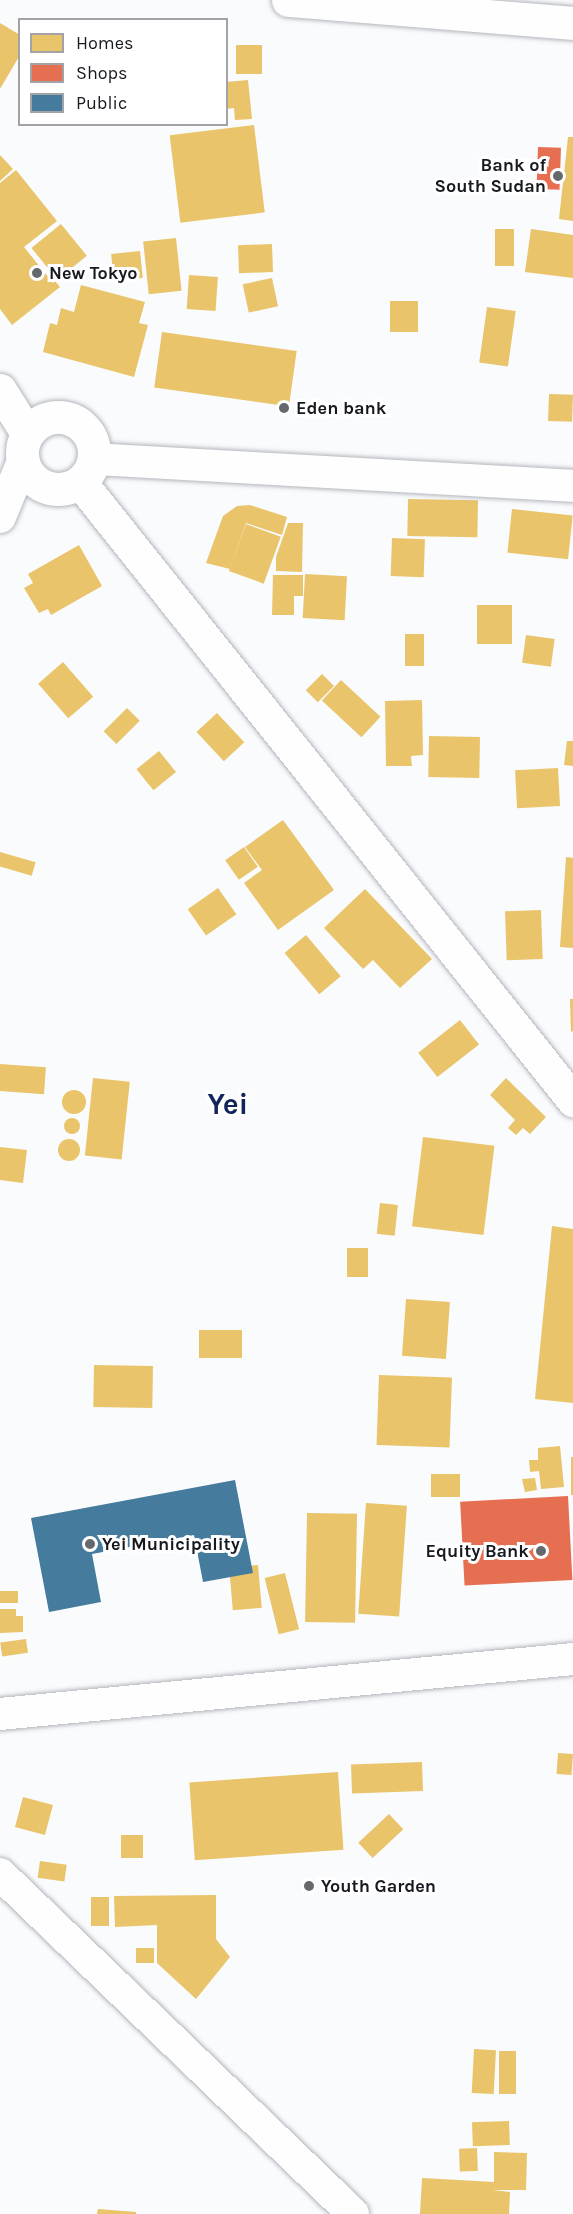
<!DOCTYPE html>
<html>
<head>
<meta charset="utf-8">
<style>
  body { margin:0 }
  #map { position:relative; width:573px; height:2214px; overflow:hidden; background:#f9fbfd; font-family:Karla,sans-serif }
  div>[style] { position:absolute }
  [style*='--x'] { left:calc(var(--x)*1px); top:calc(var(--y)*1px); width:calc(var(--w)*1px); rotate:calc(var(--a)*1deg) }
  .homes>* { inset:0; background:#e9c46a; transform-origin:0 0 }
  .round { border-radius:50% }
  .shops>* { inset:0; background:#e76f51; transform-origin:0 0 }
  .public>* { inset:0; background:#457b9d }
  .roads { filter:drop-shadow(0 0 2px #b4b7bc) drop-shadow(0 0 2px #b4b7bc) }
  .minor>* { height:32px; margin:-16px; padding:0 16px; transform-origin:16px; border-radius:16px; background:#fefeff }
  .tertiary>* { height:33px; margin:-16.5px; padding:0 16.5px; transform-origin:16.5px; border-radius:16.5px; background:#fefeff }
  .primary>* { height:33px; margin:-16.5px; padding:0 16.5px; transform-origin:16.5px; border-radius:16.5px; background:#fefeff }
  .primary>.ring { margin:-16.5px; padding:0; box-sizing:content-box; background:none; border:33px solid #fefeff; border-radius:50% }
  .dots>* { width:16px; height:16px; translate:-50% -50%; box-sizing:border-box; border:3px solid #fff; border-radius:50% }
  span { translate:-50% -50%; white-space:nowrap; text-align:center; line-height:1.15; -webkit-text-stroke:6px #fff; paint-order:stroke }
  .poi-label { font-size:18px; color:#161920; font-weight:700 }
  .right { translate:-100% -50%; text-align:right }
  .left { translate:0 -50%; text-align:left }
  .town-label { font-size:30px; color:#12245a; font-weight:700 }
  .legend { position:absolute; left:18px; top:18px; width:210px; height:108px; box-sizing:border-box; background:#fff; border:2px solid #a2a3a6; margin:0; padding:8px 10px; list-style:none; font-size:18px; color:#161920 }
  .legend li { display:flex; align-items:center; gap:12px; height:30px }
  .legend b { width:30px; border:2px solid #a2a3a6 }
</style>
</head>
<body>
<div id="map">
  <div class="homes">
    <div style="clip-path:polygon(0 23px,20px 35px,20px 55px,0 89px)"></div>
    <div style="left:236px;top:45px;width:26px;height:29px"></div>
    <div style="clip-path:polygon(248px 80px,252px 119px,235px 120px,234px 108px,226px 109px,226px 82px)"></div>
    <div style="left:254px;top:125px;width:88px;height:85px;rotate:83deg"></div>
    <div style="clip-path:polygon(568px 137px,573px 137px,573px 221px,559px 219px)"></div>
    <div style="clip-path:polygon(0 155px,13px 169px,0 181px)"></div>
    <div style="clip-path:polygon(16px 170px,57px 221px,24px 247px,53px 283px,55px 281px,60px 287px,12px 325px,0 309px,0 183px)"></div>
    <div style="left:61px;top:224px;width:41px;height:38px;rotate:51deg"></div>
    <div style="left:495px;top:229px;width:19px;height:37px"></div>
    <div style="clip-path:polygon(531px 229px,573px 235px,573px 278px,525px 272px)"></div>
    <div style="left:176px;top:238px;width:53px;height:33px;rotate:84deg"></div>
    <div style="left:272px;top:244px;width:28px;height:34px;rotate:88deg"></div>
    <div style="left:140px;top:251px;width:27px;height:29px;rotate:84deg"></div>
    <div style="left:189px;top:275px;width:29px;height:34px;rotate:4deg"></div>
    <div style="left:272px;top:278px;width:29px;height:30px;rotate:78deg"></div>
    <div style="clip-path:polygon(81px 285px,145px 302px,139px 323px,148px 325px,134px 377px,43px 352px,50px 323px,57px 325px,61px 308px,74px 312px)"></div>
    <div style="left:390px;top:301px;width:28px;height:31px"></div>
    <div style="left:487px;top:307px;width:29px;height:56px;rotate:8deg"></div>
    <div style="left:162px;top:332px;width:136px;height:56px;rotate:8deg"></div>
    <div style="left:549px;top:394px;width:24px;height:27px;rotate:2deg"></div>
    <div style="left:408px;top:499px;width:70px;height:37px;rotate:1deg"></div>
    <div style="clip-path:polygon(250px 505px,287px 517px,282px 535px,246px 523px,230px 569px,206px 563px,223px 516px,237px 506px)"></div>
    <div style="left:512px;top:509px;width:61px;height:44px;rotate:6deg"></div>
    <div style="clip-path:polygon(288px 523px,303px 523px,302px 572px,276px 571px,276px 557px)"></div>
    <div style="left:246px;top:524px;width:37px;height:50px;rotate:20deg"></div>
    <div style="left:392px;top:538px;width:33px;height:38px;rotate:2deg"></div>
    <div style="clip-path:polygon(79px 545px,102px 586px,51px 615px,48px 609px,39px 613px,24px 588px,33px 583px,28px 574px)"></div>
    <div style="left:305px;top:574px;width:42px;height:44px;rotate:3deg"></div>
    <div style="clip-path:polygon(273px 575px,303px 575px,303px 596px,294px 596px,294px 615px,272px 615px)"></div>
    <div style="left:477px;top:605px;width:35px;height:39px"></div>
    <div style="left:405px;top:634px;width:19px;height:32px"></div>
    <div style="left:526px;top:635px;width:29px;height:28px;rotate:8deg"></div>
    <div style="left:63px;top:662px;width:46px;height:33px;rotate:49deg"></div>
    <div style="left:322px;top:674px;width:17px;height:23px;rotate:45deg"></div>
    <div style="left:341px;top:680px;width:54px;height:28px;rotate:43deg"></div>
    <div style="clip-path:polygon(422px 700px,423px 755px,411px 756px,412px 766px,386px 766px,385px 701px)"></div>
    <div style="left:127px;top:708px;width:18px;height:33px;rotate:45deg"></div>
    <div style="left:217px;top:713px;width:40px;height:28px;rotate:47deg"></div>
    <div style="left:429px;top:736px;width:51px;height:41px;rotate:1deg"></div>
    <div style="clip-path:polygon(567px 741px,573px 741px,573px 766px,564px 765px)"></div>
    <div style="left:159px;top:751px;width:27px;height:29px;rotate:51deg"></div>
    <div style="left:558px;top:768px;width:38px;height:43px;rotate:87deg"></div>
    <div style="clip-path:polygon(283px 820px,334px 890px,278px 930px,244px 883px,262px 870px,245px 847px)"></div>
    <div style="left:244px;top:847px;width:24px;height:23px;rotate:55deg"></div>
    <div style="left:0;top:852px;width:37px;height:14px;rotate:16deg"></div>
    <div style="clip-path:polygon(566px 857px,573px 858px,573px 948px,560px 947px)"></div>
    <div style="left:218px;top:888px;width:32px;height:37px;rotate:55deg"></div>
    <div style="clip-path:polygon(365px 889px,432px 959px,400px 988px,373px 960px,363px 969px,324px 928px)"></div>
    <div style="left:541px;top:910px;width:49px;height:36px;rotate:88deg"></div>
    <div style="left:306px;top:935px;width:54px;height:28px;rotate:50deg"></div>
    <div style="clip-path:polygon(570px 999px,573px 999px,573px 1031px,571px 1032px)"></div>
    <div style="left:460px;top:1020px;width:31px;height:53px;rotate:52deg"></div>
    <div style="left:0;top:1064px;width:46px;height:27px;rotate:4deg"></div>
    <div style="left:93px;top:1078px;width:37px;height:78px;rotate:6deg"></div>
    <div style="clip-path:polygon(506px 1078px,546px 1117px,530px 1134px,523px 1128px,516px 1135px,508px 1128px,515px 1120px,490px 1095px)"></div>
    <div class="round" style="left:62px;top:1090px;width:24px;height:24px"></div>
    <div class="round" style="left:64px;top:1118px;width:16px;height:16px"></div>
    <div style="left:423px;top:1137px;width:72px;height:90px;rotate:7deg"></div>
    <div class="round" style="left:58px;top:1139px;width:22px;height:22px"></div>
    <div style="clip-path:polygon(0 1147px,27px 1150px,23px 1183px,0 1180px)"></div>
    <div style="left:380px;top:1203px;width:18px;height:31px;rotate:6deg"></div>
    <div style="clip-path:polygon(552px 1226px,573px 1229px,573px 1403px,535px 1399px)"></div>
    <div style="left:347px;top:1248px;width:21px;height:29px"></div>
    <div style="left:406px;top:1299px;width:44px;height:57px;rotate:4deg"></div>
    <div style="left:199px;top:1330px;width:43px;height:28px"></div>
    <div style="left:94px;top:1365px;width:59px;height:42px;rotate:1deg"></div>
    <div style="left:379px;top:1375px;width:73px;height:70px;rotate:2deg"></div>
    <div style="clip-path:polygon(560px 1446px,564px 1487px,541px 1489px,539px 1471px,530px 1472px,529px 1460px,538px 1460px,538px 1448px)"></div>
    <div style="left:571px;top:1457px;width:2px;height:38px"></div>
    <div style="left:431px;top:1474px;width:29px;height:23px"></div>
    <div style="clip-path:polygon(535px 1478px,537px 1490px,525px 1492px,522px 1479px)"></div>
    <div style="left:366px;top:1503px;width:41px;height:111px;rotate:4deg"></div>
    <div style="left:307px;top:1513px;width:50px;height:109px;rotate:1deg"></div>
    <div style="left:258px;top:1565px;width:43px;height:29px;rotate:85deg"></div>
    <div style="left:285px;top:1573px;width:58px;height:21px;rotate:76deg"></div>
    <div style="left:0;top:1591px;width:18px;height:12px"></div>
    <div style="clip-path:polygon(0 1609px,16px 1609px,16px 1616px,23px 1616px,23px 1632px,0 1633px)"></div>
    <div style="left:26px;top:1639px;width:14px;height:26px;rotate:82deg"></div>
    <div style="left:558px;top:1753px;width:15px;height:21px;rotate:4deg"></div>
    <div style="left:422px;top:1762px;width:29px;height:71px;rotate:88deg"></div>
    <div style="left:338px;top:1772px;width:78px;height:149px;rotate:86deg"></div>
    <div style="left:23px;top:1797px;width:31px;height:31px;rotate:15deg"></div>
    <div style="left:389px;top:1814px;width:21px;height:42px;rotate:47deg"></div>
    <div style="left:121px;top:1835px;width:22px;height:23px"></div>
    <div style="left:40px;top:1861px;width:27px;height:17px;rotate:8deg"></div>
    <div style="clip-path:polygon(216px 1895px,216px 1939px,230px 1957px,196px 1999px,157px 1963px,157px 1925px,115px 1927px,114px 1896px)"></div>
    <div style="left:91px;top:1897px;width:18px;height:29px"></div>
    <div style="left:136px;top:1948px;width:18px;height:15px"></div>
    <div style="left:474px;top:2049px;width:22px;height:44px;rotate:3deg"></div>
    <div style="left:516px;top:2051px;width:43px;height:17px;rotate:90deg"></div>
    <div style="left:509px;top:2121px;width:24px;height:37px;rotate:88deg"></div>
    <div style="left:477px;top:2148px;width:23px;height:18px;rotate:88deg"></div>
    <div style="clip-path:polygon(494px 2152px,527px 2153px,526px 2190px,493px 2190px,510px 2192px,509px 2214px,420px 2214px,422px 2178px,494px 2182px)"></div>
    <div style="clip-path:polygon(98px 2209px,136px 2212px,136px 2214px,97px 2214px)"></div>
  </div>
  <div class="shops">
    <div style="left:538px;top:147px;width:23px;height:42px;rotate:2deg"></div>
    <div style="left:568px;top:1496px;width:84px;height:108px;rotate:87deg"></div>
  </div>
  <div class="public">
    <div style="clip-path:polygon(235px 1480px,253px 1573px,203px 1582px,194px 1535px,92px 1554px,101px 1602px,49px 1612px,31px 1518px)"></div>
  </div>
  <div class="roads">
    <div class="minor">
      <div style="--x:94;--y:459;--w:480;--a:3.2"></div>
      <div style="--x:0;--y:517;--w:61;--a:-67.7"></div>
      <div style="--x:0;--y:1714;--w:576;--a:-5.48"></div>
      <div style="--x:0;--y:1874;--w:490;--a:43.9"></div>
    </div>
    <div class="tertiary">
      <div style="--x:288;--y:0;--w:286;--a:4.6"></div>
    </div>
    <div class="primary">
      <div style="--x:0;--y:390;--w:51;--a:57.9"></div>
      <div class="ring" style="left:22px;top:417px;width:39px;height:39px"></div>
      <div style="--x:80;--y:482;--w:791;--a:51.42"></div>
    </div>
  </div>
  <div class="dots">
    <div style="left:558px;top:176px;background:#65686d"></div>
    <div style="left:37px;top:273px;background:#65686d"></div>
    <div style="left:284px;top:408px;background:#65686d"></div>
    <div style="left:90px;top:1544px;background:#65686d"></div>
    <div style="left:541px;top:1551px;background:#65686d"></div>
    <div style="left:309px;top:1886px;background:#65686d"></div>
  </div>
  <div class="poi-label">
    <span class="right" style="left:546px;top:176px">Bank of<br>South Sudan</span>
    <span class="left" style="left:49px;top:273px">New Tokyo</span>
    <span class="left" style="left:296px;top:408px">Eden bank</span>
    <span class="left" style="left:102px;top:1544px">Yei Municipality</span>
    <span class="right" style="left:529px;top:1551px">Equity Bank</span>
    <span class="left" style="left:321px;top:1886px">Youth Garden</span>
  </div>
  <div class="town-label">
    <span style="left:228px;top:1104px">Yei</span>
  </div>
  <ul class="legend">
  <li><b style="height:16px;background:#e9c46a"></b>Homes</li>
  <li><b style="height:16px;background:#e76f51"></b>Shops</li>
  <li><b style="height:16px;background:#457b9d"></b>Public</li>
  </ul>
</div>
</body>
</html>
